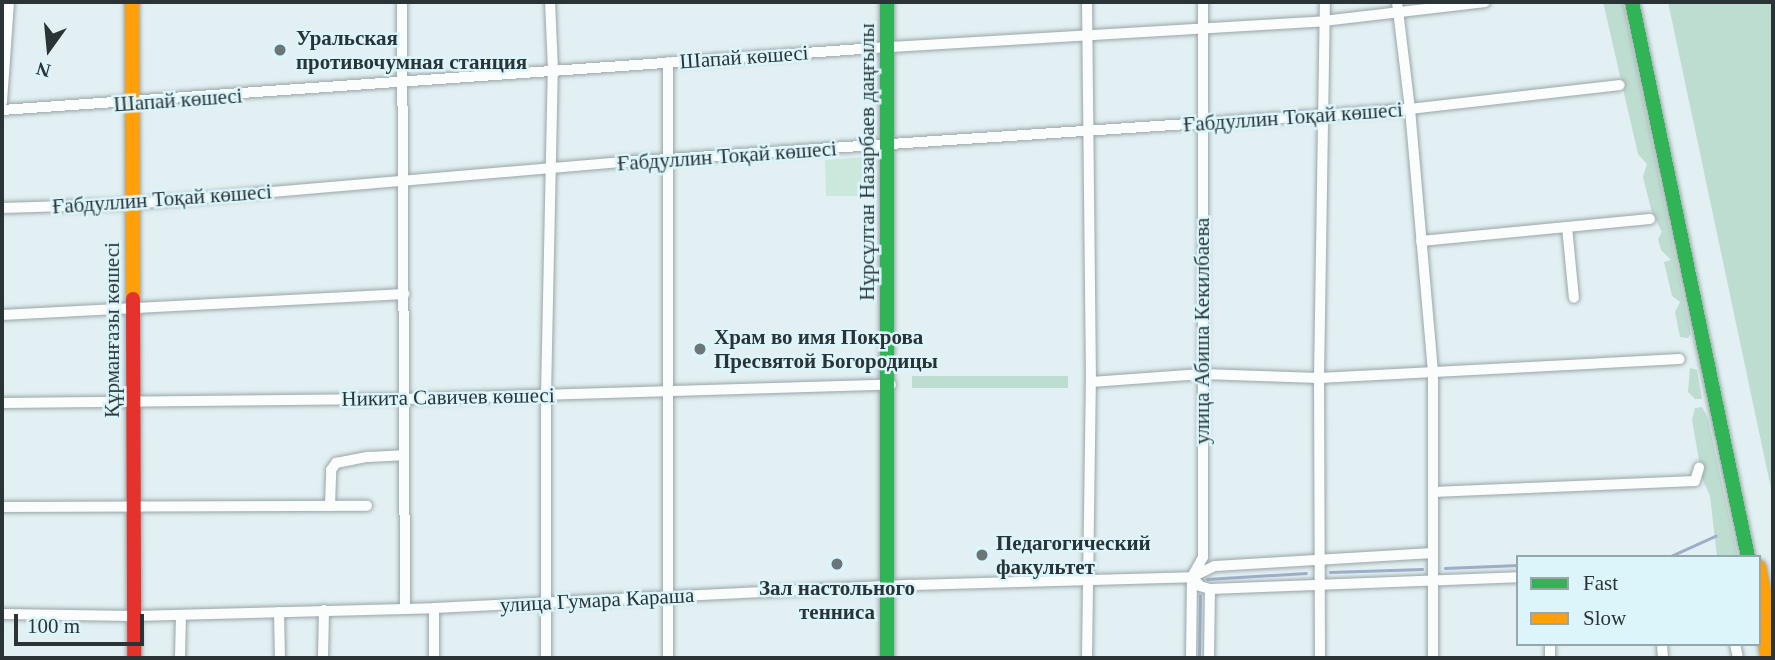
<!DOCTYPE html>
<html>
<head>
<meta charset="utf-8">
<style>
  body { margin:0 }
  #map { position:relative; width:1775px; height:660px; overflow:hidden; background:#e2f0f3; font-family:Georgia,serif }
  div>[style] { position:absolute }
  [style*='--x'] { left:calc(var(--x)*1px); top:calc(var(--y)*1px); width:calc(var(--w)*1px); rotate:calc(var(--a)*1deg) }
  .green>* { inset:0; background:#cbe8dd }
  .forest>* { inset:0; background:#beddd1; transform-origin:0 0 }
  .stream>* { height:2.5px; margin:-1.25px; padding:0 1.25px; transform-origin:1.25px; border-radius:1.25px; background:#9daec9 }
  .roads { filter:drop-shadow(0 0 2px #9aa5a7) drop-shadow(0 0 2px #9aa5a7) }
  .street>* { height:10px; margin:-5px; padding:0 5px; transform-origin:5px; border-radius:5px; background:#fbfdfd }
  .fast>* { height:14px; margin:-7px; padding:0 7px; transform-origin:7px; border-radius:7px; background:#30b455 }
  .slow>* { height:14px; margin:-7px; padding:0 7px; transform-origin:7px; border-radius:7px; background:#ff9f0a }
  .jam>* { height:14px; margin:-7px; padding:0 7px; transform-origin:7px; border-radius:7px; background:#e5322d }
  .dots>* { width:19px; height:19px; translate:-50% -50%; box-sizing:border-box; border:4px solid #dbf5fa; border-radius:50% }
  span { translate:-50% -50%; white-space:nowrap; text-align:center; line-height:1.15; -webkit-text-stroke:5px #dbf5fa; paint-order:stroke }
  .poi-label { font-size:21px; color:#2a3436; font-weight:700 }
  .left { translate:0 -50%; text-align:left }
  .street-label { font-size:21px; color:#2a3436 }
  .frame { position:absolute; inset:0; border:4px solid #2a3436; pointer-events:none }
  .legend { position:absolute; left:1516px; top:555px; width:245px; height:91px; box-sizing:border-box; background:#dbf5fa; border:2px solid #94a8ac; margin:0; padding:9px 12px; list-style:none; font-size:21px; color:#2a3436 }
  .legend li { display:flex; align-items:center; gap:14px; height:35px }
  .legend b { width:35px; border:2px solid #94a8ac }
  .north { position:absolute; left:14px; top:14px; width:70px; height:70px; -webkit-text-stroke:5px #dbf5fa; paint-order:stroke; rotate:195deg; font-size:19px; font-weight:700; line-height:28px; text-align:center; color:#2a3436 }
  .north::after { content:''; display:block; margin:auto; width:24px; height:32px; background:#2a3436; clip-path:polygon(50% 0,100% 100%,50% 72%,0 100%) }
  .scale { position:absolute; left:14px; top:614px; width:130px; height:32px; box-sizing:border-box; border:4px solid #2a3436; border-top:0; padding-left:9px; font-size:21px; line-height:24px; white-space:nowrap; color:#2a3436; -webkit-text-stroke:5px #dbf5fa; paint-order:stroke }
</style>
</head>
<body>
<div id="map">
  <div class="green">
    <div style="clip-path:polygon(868px 157px,873px 162px,874px 196px,826px 196px,825px 160px)"></div>
  </div>
  <div class="forest">
    <div style="clip-path:polygon(1603px 2px,1623px 2px,1691px 334px,1688px 338px,1680px 337px,1675px 312px,1680px 302px,1672px 296px,1664px 262px,1671px 260px,1661px 250px,1658px 239px,1662px 232px,1652px 213px,1643px 177px,1647px 164px,1638px 154px)"></div>
    <div style="clip-path:polygon(1668px 2px,1773px 2px,1773px 498px)"></div>
    <div style="clip-path:polygon(1690px 368px,1697px 370px,1702px 399px,1695px 399px,1688px 392px)"></div>
    <div style="left:1068px;top:376px;width:12px;height:156px;rotate:90deg"></div>
    <div style="clip-path:polygon(1702px 407px,1708px 418px,1738px 557px,1717px 557px,1710px 496px,1702px 478px,1692px 420px,1695px 408px)"></div>
  </div>
  <div class="stream">
    <div style="--x:1669;--y:557;--w:51;--a:-24.5"></div>
    <div style="--x:1445;--y:568;--w:73;--a:-2.4"></div>
    <div style="--x:1330;--y:572;--w:92;--a:-1.9"></div>
    <div style="--x:1207;--y:579;--w:99;--a:-3.5"></div>
    <div style="--x:1199;--y:658;--w:62;--a:-89.1"></div>
  </div>
  <div class="roads">
    <div class="street">
      <div style="--x:402;--y:2;--w:606;--a:89.72"></div>
      <div style="--x:1397;--y:2;--w:108;--a:83.1"></div>
      <div style="--x:1410;--y:109;--w:264;--a:85"></div>
      <div style="--x:1433;--y:372;--w:286;--a:90"></div>
      <div style="--x:2;--y:102;--w:100;--a:-86"></div>
      <div style="--x:2;--y:110;--w:875;--a:-4.06"></div>
      <div style="--x:875;--y:48;--w:450;--a:-3.4"></div>
      <div style="--x:1324;--y:21;--w:162;--a:-6.7"></div>
      <div style="--x:2;--y:208;--w:130;--a:-1.8"></div>
      <div style="--x:132;--y:204;--w:493;--a:-4.9"></div>
      <div style="--x:623;--y:162;--w:789;--a:-3.85"></div>
      <div style="--x:1410;--y:109;--w:211;--a:-6.5"></div>
      <div style="--x:1567;--y:227;--w:71;--a:84.4"></div>
      <div style="--x:1421;--y:241;--w:230;--a:-5.5"></div>
      <div style="--x:2;--y:315;--w:403;--a:-3"></div>
      <div style="--x:1091;--y:382;--w:111;--a:-4.1"></div>
      <div style="--x:1202;--y:374;--w:117;--a:2"></div>
      <div style="--x:1319;--y:378;--w:361;--a:-3"></div>
      <div style="--x:2;--y:403;--w:404;--a:-0.6"></div>
      <div style="--x:406;--y:399;--w:485;--a:-1.7"></div>
      <div style="--x:1433;--y:492;--w:262;--a:-2.4"></div>
      <div style="--x:1695;--y:481;--w:14;--a:-73"></div>
      <div style="--x:330;--y:506;--w:36;--a:-88"></div>
      <div style="--x:331;--y:470;--w:9;--a:-54"></div>
      <div style="--x:336;--y:463;--w:33;--a:-11"></div>
      <div style="--x:368;--y:457;--w:35;--a:-3"></div>
      <div style="--x:2;--y:507;--w:365;--a:-0.2"></div>
      <div style="--x:1192;--y:577;--w:12;--a:48"></div>
      <div style="--x:1200;--y:586;--w:10;--a:17"></div>
      <div style="--x:1210;--y:589;--w:308;--a:-2.2"></div>
      <div style="--x:279;--y:612;--w:46;--a:88.8"></div>
      <div style="--x:2;--y:614;--w:132;--a:0.9"></div>
      <div style="--x:134;--y:616;--w:300;--a:-1.5"></div>
      <div style="--x:434;--y:608;--w:478;--a:-2.8"></div>
      <div style="--x:911;--y:585;--w:281;--a:-1.6"></div>
      <div style="--x:1192;--y:577;--w:25;--a:-26"></div>
      <div style="--x:1215;--y:566;--w:218;--a:-3.4"></div>
      <div style="--x:1550;--y:644;--w:14;--a:90"></div>
      <div style="--x:1662;--y:644;--w:14;--a:86"></div>
      <div style="--x:1735;--y:644;--w:14;--a:78"></div>
      <div style="--x:180;--y:658;--w:43;--a:-88.7"></div>
      <div style="--x:323;--y:658;--w:48;--a:-88.8"></div>
      <div style="--x:434;--y:658;--w:50;--a:-90"></div>
      <div style="--x:546;--y:658;--w:263;--a:-90"></div>
      <div style="--x:546;--y:395;--w:325;--a:-88.8"></div>
      <div style="--x:553;--y:70;--w:68;--a:-92.5"></div>
      <div style="--x:668;--y:658;--w:596;--a:-90"></div>
      <div style="--x:1087;--y:658;--w:276;--a:-89.2"></div>
      <div style="--x:1091;--y:382;--w:380;--a:-90.6"></div>
      <div style="--x:1191;--y:658;--w:81;--a:-89.3"></div>
      <div style="--x:1192;--y:577;--w:23;--a:-61"></div>
      <div style="--x:1203;--y:557;--w:555;--a:-90"></div>
      <div style="--x:1209;--y:658;--w:69;--a:-89.2"></div>
      <div style="--x:1320;--y:658;--w:280;--a:-90.2"></div>
      <div style="--x:1319;--y:378;--w:376;--a:-89.1"></div>
    </div>
    <div class="fast">
      <div style="--x:887;--y:2;--w:656;--a:90"></div>
      <div style="--x:1632;--y:2;--w:567;--a:78.19"></div>
    </div>
    <div class="slow">
      <div style="--x:132;--y:2;--w:297;--a:89.8"></div>
      <div style="--x:1759;--y:567;--w:72;--a:78.8"></div>
      <div style="--x:1762;--y:625;--w:34;--a:80"></div>
    </div>
    <div class="jam">
      <div style="--x:133;--y:299;--w:359;--a:89.8"></div>
    </div>
  </div>
  <div class="dots">
    <div style="left:280px;top:50px;background:#6a7678"></div>
    <div style="left:700px;top:349px;background:#6a7678"></div>
    <div style="left:982px;top:555px;background:#6a7678"></div>
    <div style="left:837px;top:564px;background:#6a7678"></div>
  </div>
  <div class="poi-label">
    <span class="left" style="left:296px;top:50px">Уральская<br>противочумная станция</span>
    <span class="left" style="left:714px;top:349px">Храм во имя Покрова<br>Пресвятой Богородицы</span>
    <span class="left" style="left:996px;top:555px">Педагогический<br>факультет</span>
    <span style="left:837px;top:600px">Зал настольного<br>тенниса</span>
  </div>
  <div class="street-label">
    <span style="left:744px;top:57px;rotate:-4deg">Шапай көшесі</span>
    <span style="left:178px;top:100px;rotate:-4deg">Шапай көшесі</span>
    <span style="left:1293px;top:117px;rotate:-4deg">Ғабдуллин Тоқай көшесі</span>
    <span style="left:727px;top:156px;rotate:-4deg">Ғабдуллин Тоқай көшесі</span>
    <span style="left:867px;top:162px;rotate:-90deg">Нұрсұлтан Назарбаев даңғылы</span>
    <span style="left:162px;top:199px;rotate:-4deg">Ғабдуллин Тоқай көшесі</span>
    <span style="left:112px;top:330px;rotate:-90deg">Құрманғазы көшесі</span>
    <span style="left:1202px;top:331px;rotate:-90deg">улица Абиша Кекилбаева</span>
    <span style="left:448px;top:397px;rotate:-1deg">Никита Савичев көшесі</span>
    <span style="left:597px;top:600px;rotate:-3deg">улица Гумара Караша</span>
  </div>
  <div class="frame"></div>
  <ul class="legend">
  <li><b style="height:9px;background:#30b455"></b>Fast</li>
  <li><b style="height:9px;background:#ff9f0a"></b>Slow</li>
  </ul>
  <div class="north">N</div>
  <div class="scale">100 m</div>
</div>
</body>
</html>
